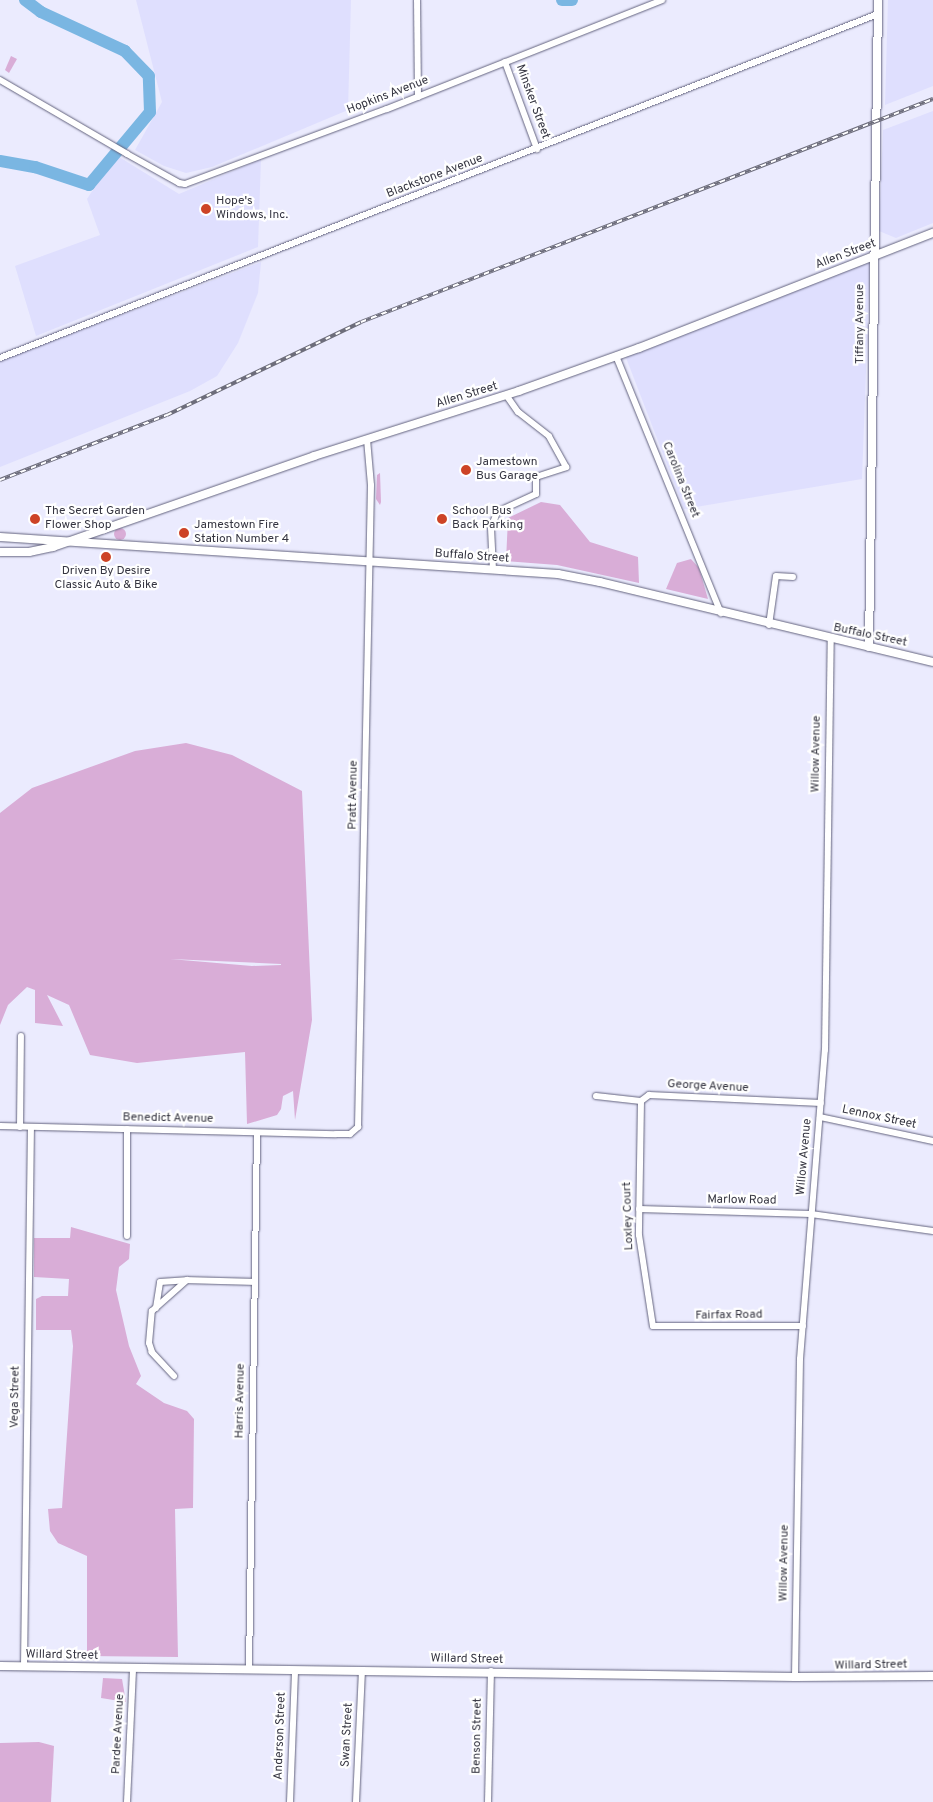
<!DOCTYPE html>
<html>
<head>
<meta charset="utf-8">
<style>
  body { margin:0 }
  #map { position:relative; width:933px; height:1802px; overflow:hidden; background:#ebebfe; font-family:Overpass,sans-serif }
  div>[style] { position:absolute }
  [style*='--x'] { left:calc(var(--x)*1px); top:calc(var(--y)*1px); width:calc(var(--w)*1px); rotate:calc(var(--a)*1deg) }
  .built>* { inset:0; background:#dfdffe }
  .green>* { inset:0; background:#d9add7 }
  .round { border-radius:50% }
  .river>* { height:12px; margin:-6px; padding:0 6px; transform-origin:6px; border-radius:6px; background:#7ab6e2 }
  .roads { filter:drop-shadow(0 0 1px #63637e) drop-shadow(0 0 1px #63637e) }
  .minor>* { height:6px; margin:-3px; padding:0 3px; transform-origin:3px; border-radius:3px; background:#fff }
  .tertiary>* { height:8px; margin:-4px; padding:0 4px; transform-origin:4px; border-radius:4px; background:#fff }
  .rail>* { height:4px; margin-top:-2px; transform-origin:0; background:repeating-linear-gradient(90deg,#fff 0 5.5px,#6d6d7b 0 11px); box-sizing:border-box; border-block:1px solid #6d6d7b }
  .dots>* { width:14px; height:14px; translate:-50% -50%; box-sizing:border-box; border:2px solid #fff; border-radius:50% }
  span { translate:-50% -50%; white-space:nowrap; text-align:center; line-height:1.15; -webkit-text-stroke:4.5px #fff; paint-order:stroke }
  .street-label { font-size:12px; color:#353541 }
  .poi-label { font-size:12px; color:#353541 }
  .left { translate:0 -50%; text-align:left }
</style>
</head>
<body>
<div id="map">
  <div class="built">
    <div style="clip-path:polygon(136px 0,351px 0,348px 110px,212px 167px,186px 173px,164px 166px,135px 150px,162px 102px)"></div>
    <div style="clip-path:polygon(888px 0,933px 0,933px 86px,885px 105px)"></div>
    <div style="clip-path:polygon(933px 111px,933px 223px,896px 238px,879px 231px,883px 130px)"></div>
    <div style="clip-path:polygon(116px 155px,179px 194px,261px 159px,258px 247px,36px 336px,15px 266px,100px 235px,87px 199px)"></div>
    <div style="clip-path:polygon(261px 262px,258px 293px,238px 343px,217px 376px,190px 391px,0 467px,0 361px)"></div>
    <div style="clip-path:polygon(870px 262px,862px 479px,684px 509px,625px 355px)"></div>
  </div>
  <div class="green">
    <div style="clip-path:polygon(11px 56px,17px 59px,9px 73px,5px 70px)"></div>
    <div style="clip-path:polygon(380px 473px,381px 502px,380px 505px,376px 499px,377px 475px)"></div>
    <div style="clip-path:polygon(541px 502px,560px 505px,590px 542px,638px 557px,639px 583px,557px 565px,506px 561px,508px 518px)"></div>
    <div class="round" style="left:114px;top:528px;width:12px;height:12px"></div>
    <div style="clip-path:polygon(691px 559px,699px 568px,708px 599px,666px 589px,677px 563px)"></div>
    <div style="clip-path:polygon(evenodd,186px 743px,232px 755px,302px 791px,312px 1020px,295px 1120px,293px 1091px,283px 1096px,281px 1109px,277px 1115px,247px 1124px,245px 1052px,137px 1063px,90px 1055px,69px 1005px,47px 995px,63px 1026px,35px 1023px,35px 990px,27px 987px,8px 1005px,0 1025px,0 813px,32px 788px,135px 751px,186px 743px,170px 959px,281px 964px,281px 965px,252px 966px,170px 959px)"></div>
    <div style="clip-path:polygon(71px 1227px,130px 1244px,129px 1259px,119px 1267px,116px 1290px,129px 1346px,141px 1376px,136px 1384px,164px 1403px,187px 1411px,194px 1419px,193px 1508px,175px 1509px,178px 1657px,87px 1656px,87px 1556px,58px 1543px,50px 1531px,48px 1509px,62px 1508px,73px 1346px,71px 1330px,36px 1330px,36px 1299px,42px 1296px,68px 1296px,69px 1279px,34px 1277px,34px 1238px,70px 1238px)"></div>
    <div style="clip-path:polygon(103px 1678px,122px 1679px,126px 1702px,101px 1698px)"></div>
    <div style="clip-path:polygon(39px 1742px,54px 1746px,51px 1802px,0 1802px,0 1743px)"></div>
  </div>
  <div class="river">
    <div style="--x:562;--y:0;--w:10;--a:0"></div>
    <div style="--x:0;--y:161;--w:36;--a:10"></div>
    <div style="--x:35;--y:167;--w:57;--a:18.4"></div>
    <div style="--x:89;--y:185;--w:95;--a:-50.1"></div>
    <div style="--x:150;--y:112;--w:36;--a:-92"></div>
    <div style="--x:149;--y:76;--w:35;--a:-134"></div>
    <div style="--x:125;--y:51;--w:93;--a:-155.1"></div>
    <div style="--x:41;--y:12;--w:20;--a:-143"></div>
  </div>
  <div class="roads">
    <div class="minor">
      <div style="--x:417;--y:0;--w:97;--a:89.4"></div>
      <div style="--x:505;--y:62;--w:93;--a:69.8"></div>
      <div style="--x:0;--y:80;--w:147;--a:30.2"></div>
      <div style="--x:127;--y:154;--w:60;--a:29.1"></div>
      <div style="--x:179;--y:183;--w:6;--a:9"></div>
      <div style="--x:185;--y:184;--w:215;--a:-20.4"></div>
      <div style="--x:387;--y:109;--w:296;--a:-21.6"></div>
      <div style="--x:616;--y:356;--w:278;--a:67.8"></div>
      <div style="--x:0;--y:358;--w:943;--a:-21.4"></div>
      <div style="--x:493;--y:570;--w:42;--a:-92.7"></div>
      <div style="--x:491;--y:528;--w:17;--a:-69"></div>
      <div style="--x:497;--y:512;--w:43;--a:-24.8"></div>
      <div style="--x:536;--y:494;--w:17;--a:-90"></div>
      <div style="--x:536;--y:477;--w:32;--a:-18"></div>
      <div style="--x:566;--y:467;--w:35;--a:-119"></div>
      <div style="--x:549;--y:436;--w:39;--a:-142"></div>
      <div style="--x:518;--y:412;--w:21;--a:-125"></div>
      <div style="--x:769;--y:625;--w:49;--a:-81.9"></div>
      <div style="--x:776;--y:576;--w:17;--a:3"></div>
      <div style="--x:596;--y:1096;--w:45;--a:6.3"></div>
      <div style="--x:641;--y:1101;--w:10;--a:-37"></div>
      <div style="--x:649;--y:1095;--w:172;--a:2.7"></div>
      <div style="--x:641;--y:1101;--w:134;--a:90.9"></div>
      <div style="--x:639;--y:1235;--w:92;--a:81.3"></div>
      <div style="--x:653;--y:1326;--w:150;--a:0"></div>
      <div style="--x:820;--y:1117;--w:116;--a:12"></div>
      <div style="--x:0;--y:1126;--w:336;--a:1.4"></div>
      <div style="--x:336;--y:1134;--w:14;--a:0"></div>
      <div style="--x:350;--y:1134;--w:11;--a:-41"></div>
      <div style="--x:358;--y:1127;--w:642;--a:-88.84"></div>
      <div style="--x:371;--y:485;--w:46;--a:-95"></div>
      <div style="--x:20;--y:1127;--w:91;--a:-89.4"></div>
      <div style="--x:127;--y:1129;--w:107;--a:90"></div>
      <div style="--x:639;--y:1209;--w:172;--a:1.7"></div>
      <div style="--x:811;--y:1214;--w:123;--a:7.9"></div>
      <div style="--x:156;--y:1308;--w:26;--a:-81"></div>
      <div style="--x:160;--y:1282;--w:26;--a:-4"></div>
      <div style="--x:174;--y:1376;--w:33;--a:-133"></div>
      <div style="--x:152;--y:1352;--w:9;--a:-108"></div>
      <div style="--x:149;--y:1343;--w:32;--a:-85"></div>
      <div style="--x:152;--y:1311;--w:47;--a:-41.5"></div>
      <div style="--x:187;--y:1280;--w:67;--a:1.7"></div>
      <div style="--x:24;--y:1666;--w:539;--a:-89.26"></div>
      <div style="--x:249;--y:1670;--w:537;--a:-89.15"></div>
      <div style="--x:795;--y:1677;--w:318;--a:-89.1"></div>
      <div style="--x:800;--y:1359;--w:310;--a:-85.4"></div>
      <div style="--x:825;--y:1050;--w:411;--a:-89.2"></div>
      <div style="--x:127;--y:1802;--w:134;--a:-87.4"></div>
      <div style="--x:290;--y:1802;--w:132;--a:-87.8"></div>
      <div style="--x:356;--y:1802;--w:132;--a:-87.4"></div>
      <div style="--x:488;--y:1802;--w:131;--a:-88.7"></div>
    </div>
    <div class="tertiary">
      <div style="--x:0;--y:537;--w:559;--a:3.79"></div>
      <div style="--x:558;--y:574;--w:43;--a:10.8"></div>
      <div style="--x:600;--y:582;--w:342;--a:13.5"></div>
      <div style="--x:0;--y:552;--w:29;--a:0"></div>
      <div style="--x:29;--y:552;--w:25;--a:-12"></div>
      <div style="--x:53;--y:547;--w:276;--a:-19.2"></div>
      <div style="--x:314;--y:456;--w:215;--a:-17.6"></div>
      <div style="--x:519;--y:391;--w:127;--a:-19.7"></div>
      <div style="--x:639;--y:348;--w:316;--a:-21.4"></div>
      <div style="--x:869;--y:647;--w:647;--a:-89.2"></div>
      <div style="--x:0;--y:1666;--w:795;--a:0.79"></div>
      <div style="--x:795;--y:1677;--w:138;--a:-0.4"></div>
    </div>
  </div>
  <div class="rail">
    <div style="--x:0;--y:480;--w:179;--a:-21.3"></div>
    <div style="--x:167;--y:415;--w:215;--a:-25.6"></div>
    <div style="--x:361;--y:322;--w:614;--a:-21.3"></div>
  </div>
  <div class="dots">
    <div style="left:206px;top:209px;background:#cd4326"></div>
    <div style="left:466px;top:470px;background:#cd4326"></div>
    <div style="left:35px;top:519px;background:#cd4326"></div>
    <div style="left:442px;top:519px;background:#cd4326"></div>
    <div style="left:184px;top:533px;background:#cd4326"></div>
    <div style="left:106px;top:557px;background:#cd4326"></div>
  </div>
  <div class="street-label">
    <span style="left:388px;top:96px;rotate:-21deg">Hopkins Avenue</span>
    <span style="left:532px;top:102px;rotate:70deg">Minsker Street</span>
    <span style="left:435px;top:177px;rotate:-21deg">Blackstone Avenue</span>
    <span style="left:846px;top:255px;rotate:-21deg">Allen Street</span>
    <span style="left:861px;top:324px;rotate:-90deg">Tiffany Avenue</span>
    <span style="left:467px;top:396px;rotate:-17deg">Allen Street</span>
    <span style="left:680px;top:480px;rotate:68deg">Carolina Street</span>
    <span style="left:472px;top:557px;rotate:4deg">Buffalo Street</span>
    <span style="left:870px;top:636px;rotate:12deg">Buffalo Street</span>
    <span style="left:817px;top:754px;rotate:-89deg">Willow Avenue</span>
    <span style="left:354px;top:795px;rotate:-89deg">Pratt Avenue</span>
    <span style="left:708px;top:1087px;rotate:3deg">George Avenue</span>
    <span style="left:879px;top:1118px;rotate:12deg">Lennox Street</span>
    <span style="left:168px;top:1119px;rotate:1deg">Benedict Avenue</span>
    <span style="left:805px;top:1157px;rotate:-85deg">Willow Avenue</span>
    <span style="left:742px;top:1201px;rotate:1deg">Marlow Road</span>
    <span style="left:629px;top:1216px;rotate:-92deg">Loxley Court</span>
    <span style="left:729px;top:1316px;rotate:-1deg">Fairfax Road</span>
    <span style="left:16px;top:1397px;rotate:-89deg">Vega Street</span>
    <span style="left:241px;top:1401px;rotate:-89deg">Harris Avenue</span>
    <span style="left:785px;top:1563px;rotate:-89deg">Willow Avenue</span>
    <span style="left:62px;top:1656px;rotate:1deg">Willard Street</span>
    <span style="left:467px;top:1660px;rotate:1deg">Willard Street</span>
    <span style="left:871px;top:1666px;rotate:-1deg">Willard Street</span>
    <span style="left:119px;top:1734px;rotate:-87deg">Pardee Avenue</span>
    <span style="left:348px;top:1735px;rotate:-87deg">Swan Street</span>
    <span style="left:281px;top:1736px;rotate:-88deg">Anderson Street</span>
    <span style="left:478px;top:1736px;rotate:-89deg">Benson Street</span>
  </div>
  <div class="poi-label">
    <span class="left" style="left:216px;top:209px">Hope's<br>Windows, Inc.</span>
    <span class="left" style="left:476px;top:470px">Jamestown<br>Bus Garage</span>
    <span class="left" style="left:45px;top:519px">The Secret Garden<br>Flower Shop</span>
    <span class="left" style="left:452px;top:519px">School Bus<br>Back Parking</span>
    <span class="left" style="left:194px;top:533px">Jamestown Fire<br>Station Number 4</span>
    <span style="left:106px;top:579px">Driven By Desire<br>Classic Auto &amp; Bike</span>
  </div>
</div>
</body>
</html>
